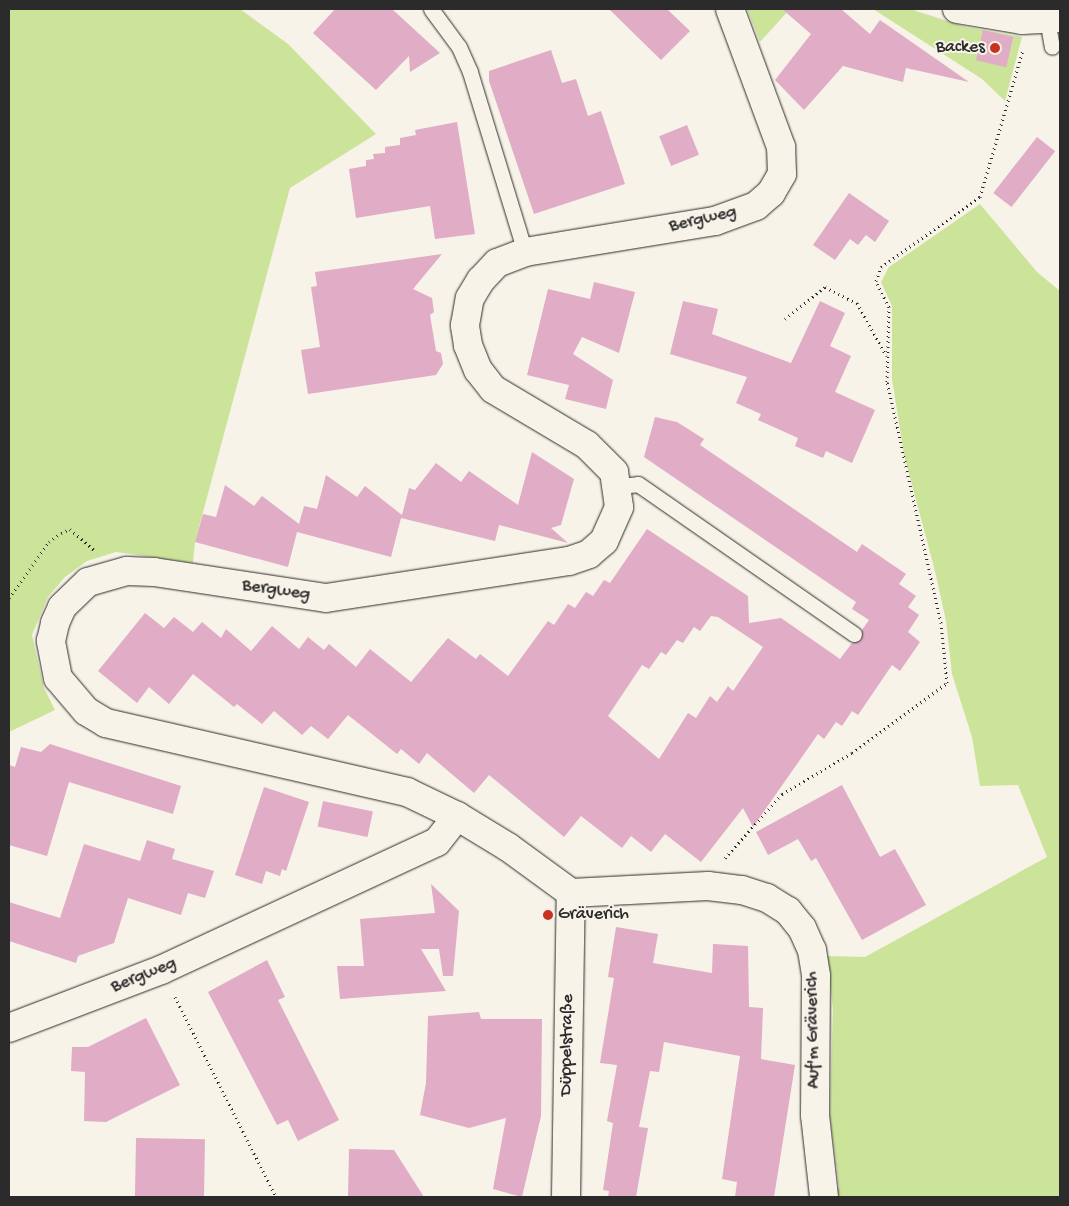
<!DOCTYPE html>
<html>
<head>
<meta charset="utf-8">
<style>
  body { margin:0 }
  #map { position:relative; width:1069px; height:1206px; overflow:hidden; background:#f7f3e8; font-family:"Gochi Hand",sans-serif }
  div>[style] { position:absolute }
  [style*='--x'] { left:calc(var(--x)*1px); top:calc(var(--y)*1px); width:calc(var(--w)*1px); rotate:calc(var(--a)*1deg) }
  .green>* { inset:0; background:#cce49a }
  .building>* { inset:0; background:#e0acc6; transform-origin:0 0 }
  .path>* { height:3px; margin-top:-1.5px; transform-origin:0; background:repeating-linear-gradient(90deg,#2b2b2b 0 1px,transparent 0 5px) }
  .roads { filter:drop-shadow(0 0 1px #2b2b2b) drop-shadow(0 0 1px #2b2b2b) }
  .service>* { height:15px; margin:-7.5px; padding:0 7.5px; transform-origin:7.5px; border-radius:7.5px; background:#f7f3e8 }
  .minor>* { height:28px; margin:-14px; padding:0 14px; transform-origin:14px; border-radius:14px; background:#f7f3e8 }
  .dots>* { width:14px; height:14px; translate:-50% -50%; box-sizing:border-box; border:2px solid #f7f3e8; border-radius:50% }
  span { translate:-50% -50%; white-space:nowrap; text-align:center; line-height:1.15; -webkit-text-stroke:4px #f7f3e8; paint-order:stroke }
  .poi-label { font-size:18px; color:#2b2b2b }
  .right { translate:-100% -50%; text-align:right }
  .left { translate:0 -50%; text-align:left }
  .street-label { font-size:18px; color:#2b2b2b }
  .frame { position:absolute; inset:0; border:10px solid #2b2b2b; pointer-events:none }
</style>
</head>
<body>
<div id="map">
  <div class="green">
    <div style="clip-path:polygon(9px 9px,240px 9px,288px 44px,376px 134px,290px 188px,195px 542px,193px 563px,116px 552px,87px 561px,65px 577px,48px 597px,32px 635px,44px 688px,55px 710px,9px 732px)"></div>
    <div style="clip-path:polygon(747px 9px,790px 9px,760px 42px)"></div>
    <div style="clip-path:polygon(873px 9px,910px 9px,966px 27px,1022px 37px,1005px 101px,982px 79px)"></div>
    <div style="clip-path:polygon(980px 204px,1037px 272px,1060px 291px,1060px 1197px,829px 1197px,829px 1189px,839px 1188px,830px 1117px,833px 1009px,827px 956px,865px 957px,1047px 857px,1018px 785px,980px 786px,972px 737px,952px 674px,946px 621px,935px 571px,904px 455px,892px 379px,892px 306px,881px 282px,889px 267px)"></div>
  </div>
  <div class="building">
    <div style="clip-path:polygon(335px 9px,392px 9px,440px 53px,410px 72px,409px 56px,376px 90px,313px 33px)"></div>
    <div style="clip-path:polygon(609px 9px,667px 9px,690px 31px,661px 60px)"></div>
    <div style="clip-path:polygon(782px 9px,841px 9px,870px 34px,880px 20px,969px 82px,906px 68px,903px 82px,843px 66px,804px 110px,775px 80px,811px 34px)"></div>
    <div style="left:983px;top:30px;width:31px;height:31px;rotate:13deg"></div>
    <div style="clip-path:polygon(551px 50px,562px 83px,576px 79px,588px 116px,601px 111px,625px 184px,534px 214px,489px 81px,489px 71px)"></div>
    <div style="clip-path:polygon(457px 122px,475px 234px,435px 239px,430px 206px,356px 218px,349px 169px,366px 166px,366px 160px,374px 159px,373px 154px,385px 153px,385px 147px,400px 145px,400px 138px,416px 135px,415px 130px)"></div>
    <div style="left:687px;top:125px;width:32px;height:30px;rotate:68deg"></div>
    <div style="left:1037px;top:137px;width:23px;height:71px;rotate:38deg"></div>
    <div style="clip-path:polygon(849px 193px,889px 221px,875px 242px,866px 235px,858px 245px,850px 239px,835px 260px,813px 245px)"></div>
    <div style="clip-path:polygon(442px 254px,413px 289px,432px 298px,434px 312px,430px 315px,436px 351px,441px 353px,443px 364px,436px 375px,308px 394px,301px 350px,320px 347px,311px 287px,317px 286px,315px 272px)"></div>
    <div style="clip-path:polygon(594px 282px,635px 292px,619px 353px,582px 337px,573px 354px,613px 380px,606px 409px,565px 399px,569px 385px,527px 375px,548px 289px,590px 299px)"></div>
    <div style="clip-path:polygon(683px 301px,718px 309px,712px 334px,791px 363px,820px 301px,845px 313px,830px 346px,851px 356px,835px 392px,875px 410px,852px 463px,826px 451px,823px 458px,795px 446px,798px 438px,758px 420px,761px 414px,736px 403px,747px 377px,670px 354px)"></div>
    <div style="clip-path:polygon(evenodd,655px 417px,677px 422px,704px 439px,700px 445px,857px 552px,862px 544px,906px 574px,899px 584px,916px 596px,908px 607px,919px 615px,908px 632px,920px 642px,900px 671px,892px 665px,858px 715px,852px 711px,842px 726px,836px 722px,824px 739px,818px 734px,753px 827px,743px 808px,701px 862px,665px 834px,651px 852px,631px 836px,622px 848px,581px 816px,564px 837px,489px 775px,474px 793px,427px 753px,419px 764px,401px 749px,397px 754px,348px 715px,328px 739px,311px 726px,302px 735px,274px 711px,262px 724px,237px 704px,234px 707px,193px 674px,169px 704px,149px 687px,137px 703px,98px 671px,145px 613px,164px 628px,174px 617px,193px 632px,202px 622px,221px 638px,226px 629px,251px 651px,272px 626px,299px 649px,308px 637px,324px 650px,329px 644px,356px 667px,370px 649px,411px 682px,448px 638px,476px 659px,480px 654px,508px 676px,548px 621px,554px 625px,568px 604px,575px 608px,586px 592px,593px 596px,604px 580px,610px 583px,647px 529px,748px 596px,749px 623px,781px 618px,840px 659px,852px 643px,861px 640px,862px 630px,869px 620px,852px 609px,856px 602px,644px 457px,655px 417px,711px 616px,718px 617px,763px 647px,733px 691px,728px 686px,717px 702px,710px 696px,696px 718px,688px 713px,659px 759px,608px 716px,642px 665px,649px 669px,661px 652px,666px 655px,677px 640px,683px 643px,694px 627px,700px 631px,711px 616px)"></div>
    <div style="clip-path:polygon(532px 452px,574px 479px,561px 525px,551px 528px,568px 543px,499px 525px,495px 541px,401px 518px,391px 557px,297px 532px,288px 567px,195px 542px,203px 514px,216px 517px,225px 485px,254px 506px,262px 496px,299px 524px,304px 506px,317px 509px,326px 475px,357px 497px,365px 486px,402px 515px,409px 488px,415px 490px,436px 463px,461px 482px,469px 471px,518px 505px)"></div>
    <div style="clip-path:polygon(50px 744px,181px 786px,173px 814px,69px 782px,47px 856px,9px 845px,9px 765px,15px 767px,21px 747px,41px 752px)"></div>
    <div style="clip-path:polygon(842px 785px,880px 857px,895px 849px,926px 905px,862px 940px,816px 858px,811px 861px,798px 839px,768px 855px,756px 832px)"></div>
    <div style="clip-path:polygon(264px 787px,309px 802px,286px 871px,282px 869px,280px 876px,266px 871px,262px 884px,235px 875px)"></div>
    <div style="left:323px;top:801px;width:51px;height:26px;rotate:12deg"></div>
    <div style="clip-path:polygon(147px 840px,175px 849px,172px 859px,214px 871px,205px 898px,188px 893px,181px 915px,128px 898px,114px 943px,78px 956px,76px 963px,9px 941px,9px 902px,60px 918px,84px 844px,140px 861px)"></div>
    <div style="clip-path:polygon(431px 884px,459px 911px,453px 976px,443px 976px,439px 949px,421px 949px,446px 991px,340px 999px,337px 966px,364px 966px,360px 919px,435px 913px)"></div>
    <div style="clip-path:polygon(616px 927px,658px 934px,653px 963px,712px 973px,713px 944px,748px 946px,749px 1007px,763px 1008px,761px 1059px,795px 1065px,774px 1197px,735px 1197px,737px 1182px,722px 1179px,740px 1056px,664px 1042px,659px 1072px,650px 1071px,639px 1127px,648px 1128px,636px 1197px,608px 1197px,609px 1191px,603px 1190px,613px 1123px,607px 1121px,617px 1065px,600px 1063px,614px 978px,608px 977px)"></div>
    <div style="clip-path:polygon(267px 960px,285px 997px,278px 1000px,339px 1120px,298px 1141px,288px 1120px,277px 1125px,208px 992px)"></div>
    <div style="clip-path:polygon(479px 1012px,481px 1019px,542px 1019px,541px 1116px,522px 1197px,493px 1189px,506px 1118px,469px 1128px,420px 1115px,426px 1083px,428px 1016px)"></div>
    <div style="clip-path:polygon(146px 1018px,180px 1085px,106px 1122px,84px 1121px,85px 1072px,71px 1071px,72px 1047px,88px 1047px)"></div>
    <div style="left:136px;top:1138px;width:69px;height:59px;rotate:1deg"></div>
    <div style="clip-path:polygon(349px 1149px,394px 1150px,424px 1197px,348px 1197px)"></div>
  </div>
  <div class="path">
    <div style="--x:785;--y:319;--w:51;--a:-38.7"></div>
    <div style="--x:825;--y:287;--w:36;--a:27"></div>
    <div style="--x:857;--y:303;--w:60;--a:60.9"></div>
    <div style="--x:9;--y:598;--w:69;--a:-54.5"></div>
    <div style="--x:49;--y:542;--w:15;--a:-37"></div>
    <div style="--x:61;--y:533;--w:10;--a:-24"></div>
    <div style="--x:70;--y:529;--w:32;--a:41"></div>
    <div style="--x:725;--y:858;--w:86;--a:-48.3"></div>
    <div style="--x:782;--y:794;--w:81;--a:-30.4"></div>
    <div style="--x:852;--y:753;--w:118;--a:-36.4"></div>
    <div style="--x:947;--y:683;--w:60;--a:-95.7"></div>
    <div style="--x:941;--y:623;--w:247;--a:-102.6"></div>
    <div style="--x:887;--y:382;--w:75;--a:-88.5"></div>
    <div style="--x:889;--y:307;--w:29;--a:-117"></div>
    <div style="--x:876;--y:281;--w:15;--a:-70"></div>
    <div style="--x:881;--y:267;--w:121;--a:-35.3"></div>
    <div style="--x:980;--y:197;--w:153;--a:-73.7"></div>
    <div style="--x:175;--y:997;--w:224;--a:63.2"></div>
  </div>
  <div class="roads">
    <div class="service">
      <div style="--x:431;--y:9;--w:47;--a:53.6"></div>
      <div style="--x:459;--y:47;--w:27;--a:66"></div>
      <div style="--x:470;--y:72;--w:188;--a:73"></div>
      <div style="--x:1047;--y:19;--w:28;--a:80"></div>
      <div style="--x:617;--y:486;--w:21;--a:-5"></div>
      <div style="--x:638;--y:484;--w:263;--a:34.8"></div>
    </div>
    <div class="minor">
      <div style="--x:957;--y:9;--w:66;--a:9.6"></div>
      <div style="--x:1022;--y:20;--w:38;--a:-3"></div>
      <div style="--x:457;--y:816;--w:55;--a:-154.4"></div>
      <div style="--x:407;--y:792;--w:309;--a:-167.1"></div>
      <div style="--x:106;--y:723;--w:23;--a:-149"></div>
      <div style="--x:86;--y:711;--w:43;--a:-130.3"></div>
      <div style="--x:58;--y:678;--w:38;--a:-101"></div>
      <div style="--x:51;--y:641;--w:18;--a:-77"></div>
      <div style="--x:55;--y:623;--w:17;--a:-66"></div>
      <div style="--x:62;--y:607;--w:36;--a:-44"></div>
      <div style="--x:88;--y:582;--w:41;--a:-15.8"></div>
      <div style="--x:127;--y:571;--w:27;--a:2"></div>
      <div style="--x:154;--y:572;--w:174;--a:8.6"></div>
      <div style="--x:326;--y:598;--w:246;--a:-8.7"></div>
      <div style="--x:569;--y:561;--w:21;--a:-19"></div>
      <div style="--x:589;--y:554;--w:20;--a:-41"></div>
      <div style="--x:604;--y:541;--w:37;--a:-66"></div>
      <div style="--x:619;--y:507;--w:35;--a:-98"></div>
      <div style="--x:614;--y:472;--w:38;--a:-135"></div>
      <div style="--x:587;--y:445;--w:109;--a:-149.2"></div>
      <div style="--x:493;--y:389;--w:24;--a:-128"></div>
      <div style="--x:478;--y:370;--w:27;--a:-112"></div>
      <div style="--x:468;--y:345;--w:20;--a:-99"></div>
      <div style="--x:465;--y:325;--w:27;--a:-80"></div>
      <div style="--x:470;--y:298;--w:21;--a:-59"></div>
      <div style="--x:481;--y:280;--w:23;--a:-47"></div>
      <div style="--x:497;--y:263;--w:30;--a:-21"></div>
      <div style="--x:525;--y:252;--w:193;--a:-9.3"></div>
      <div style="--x:715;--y:221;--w:44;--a:-20.1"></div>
      <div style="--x:756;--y:206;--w:20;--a:-41"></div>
      <div style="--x:771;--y:193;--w:22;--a:-60"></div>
      <div style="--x:782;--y:174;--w:27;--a:-92"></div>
      <div style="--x:781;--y:147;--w:147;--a:-110.3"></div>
      <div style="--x:571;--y:893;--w:137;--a:-2.9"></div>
      <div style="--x:708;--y:886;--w:34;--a:7"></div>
      <div style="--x:742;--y:890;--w:26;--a:18"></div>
      <div style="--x:767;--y:898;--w:25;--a:32"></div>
      <div style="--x:788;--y:911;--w:22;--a:51"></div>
      <div style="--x:802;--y:928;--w:24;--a:66"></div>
      <div style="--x:812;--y:950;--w:26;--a:81"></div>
      <div style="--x:816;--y:976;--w:139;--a:90.4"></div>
      <div style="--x:815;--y:1115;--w:82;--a:83.7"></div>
      <div style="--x:9;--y:1028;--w:163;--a:-20.9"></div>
      <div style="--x:161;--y:970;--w:304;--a:-24.9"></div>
      <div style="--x:437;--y:842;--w:33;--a:-52"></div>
      <div style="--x:457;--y:816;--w:60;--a:31.3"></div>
      <div style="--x:508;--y:847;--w:78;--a:36.1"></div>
      <div style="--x:566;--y:1197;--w:304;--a:-89.1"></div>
    </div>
  </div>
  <div class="dots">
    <div style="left:995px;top:48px;background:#c8321e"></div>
    <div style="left:548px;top:915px;background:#c8321e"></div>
  </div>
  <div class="poi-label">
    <span class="right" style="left:985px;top:48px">Backes</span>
    <span class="left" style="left:558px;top:915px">Gräverich</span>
  </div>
  <div class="street-label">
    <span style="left:703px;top:220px;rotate:-13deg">Bergweg</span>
    <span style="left:276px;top:591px;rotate:8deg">Bergweg</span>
    <span style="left:144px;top:976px;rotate:-22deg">Bergweg</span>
    <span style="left:814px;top:1030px;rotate:-91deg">Auf'm Gräverich</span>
    <span style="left:568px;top:1045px;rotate:-89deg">Düppelstraße</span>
  </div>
  <div class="frame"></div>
</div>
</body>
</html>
